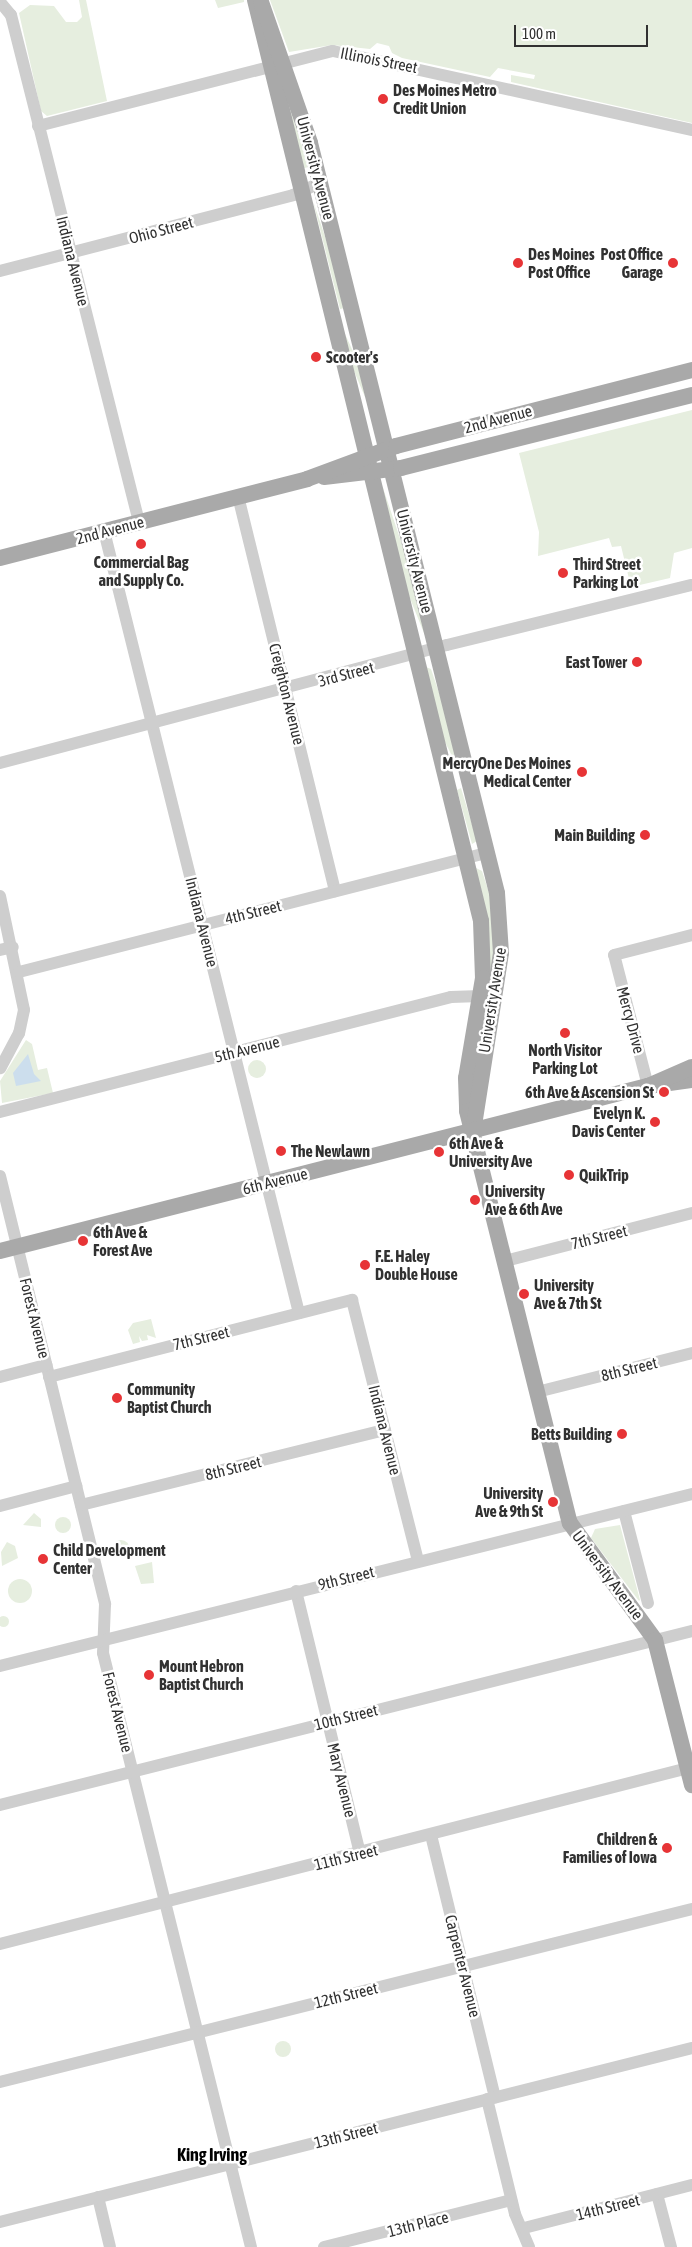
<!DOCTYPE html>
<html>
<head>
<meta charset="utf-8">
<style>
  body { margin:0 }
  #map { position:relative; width:692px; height:2247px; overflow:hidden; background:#fff; font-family:"Asap Condensed",sans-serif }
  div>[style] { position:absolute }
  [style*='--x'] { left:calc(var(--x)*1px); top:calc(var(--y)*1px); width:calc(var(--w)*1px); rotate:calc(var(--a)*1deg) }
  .green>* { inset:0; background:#e6eedf }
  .round { border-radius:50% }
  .water>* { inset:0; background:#ccdeed }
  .minor>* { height:12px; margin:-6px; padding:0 6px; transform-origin:6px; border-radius:6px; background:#cecece }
  .major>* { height:16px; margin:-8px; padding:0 8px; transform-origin:8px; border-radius:8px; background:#a9a9a9 }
  .dots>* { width:14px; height:14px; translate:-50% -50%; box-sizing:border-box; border:2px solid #fff; border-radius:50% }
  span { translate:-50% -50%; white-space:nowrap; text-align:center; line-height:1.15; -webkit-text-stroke:5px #fff; paint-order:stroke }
  .street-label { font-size:16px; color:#313131 }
  .poi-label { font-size:16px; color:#313131; font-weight:700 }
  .left { translate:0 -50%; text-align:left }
  .right { translate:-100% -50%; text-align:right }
  .neighbourhood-label { font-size:18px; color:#000; font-weight:700 }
  .scale { position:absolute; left:514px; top:25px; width:134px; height:22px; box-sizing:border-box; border:2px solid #313131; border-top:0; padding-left:6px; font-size:15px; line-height:18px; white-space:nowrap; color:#313131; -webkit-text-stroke:4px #fff; paint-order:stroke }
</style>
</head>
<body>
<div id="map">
  <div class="green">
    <div style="clip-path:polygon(79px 0,86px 0,107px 101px,47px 116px,41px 111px,19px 13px,30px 5px,54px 6px,66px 22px,77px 22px,82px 17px)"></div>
    <div style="clip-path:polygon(215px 0,244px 0,244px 2px,218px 8px)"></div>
    <div style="clip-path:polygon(270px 0,692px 0,692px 123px,511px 82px,511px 75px,534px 79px,535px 75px,498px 68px,490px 77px,402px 58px,392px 53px,389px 46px,377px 43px,370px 49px,332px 45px,289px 52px)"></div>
    <div style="clip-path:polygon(278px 77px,290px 109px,309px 167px,304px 168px)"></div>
    <div style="clip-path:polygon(313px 201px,331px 254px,345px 308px,340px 309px)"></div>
    <div style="clip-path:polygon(345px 334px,362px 371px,365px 397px,348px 357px)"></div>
    <div style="clip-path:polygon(692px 410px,692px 548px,674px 553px,670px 578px,631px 587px,621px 546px,612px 547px,609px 538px,538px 556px,539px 532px,519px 453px)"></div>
    <div style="clip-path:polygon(382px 485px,414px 580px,426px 638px,403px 581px)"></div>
    <div style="clip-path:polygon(426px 667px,431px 669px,450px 725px,456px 764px,441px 734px)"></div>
    <div style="clip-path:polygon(461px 788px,477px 841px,472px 844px,457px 790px)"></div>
    <div style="clip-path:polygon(476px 868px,482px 871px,492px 902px,496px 956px,488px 973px)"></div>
    <div style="clip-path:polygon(26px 1040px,32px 1044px,38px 1070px,47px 1068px,53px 1093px,2px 1103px,0 1081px)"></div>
    <div class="round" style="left:248px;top:1060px;width:18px;height:18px"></div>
    <div style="clip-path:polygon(151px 1319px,156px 1338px,147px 1335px,148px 1340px,142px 1341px,139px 1336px,140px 1342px,133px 1344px,128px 1330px,133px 1323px)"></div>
    <div style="clip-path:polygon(34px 1513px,41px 1519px,41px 1527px,23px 1525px)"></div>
    <div class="round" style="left:55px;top:1517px;width:16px;height:16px"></div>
    <div style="clip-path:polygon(620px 1525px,640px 1600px,639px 1601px,591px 1538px,595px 1529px)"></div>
    <div class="round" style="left:112px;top:1540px;width:18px;height:18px"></div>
    <div style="clip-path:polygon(7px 1542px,15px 1546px,18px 1558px,2px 1566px,1px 1552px)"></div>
    <div style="clip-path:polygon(152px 1562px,154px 1583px,141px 1584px,135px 1566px)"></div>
    <div class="round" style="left:8px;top:1579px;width:24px;height:24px"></div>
    <div class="round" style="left:-2.5px;top:1615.5px;width:11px;height:11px"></div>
    <div class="round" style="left:275px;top:2041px;width:16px;height:16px"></div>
  </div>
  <div class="water">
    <div style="clip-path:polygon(28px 1054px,34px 1074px,41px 1081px,16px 1086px,13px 1073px)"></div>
  </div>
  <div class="minor">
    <div style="--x:0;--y:2;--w:17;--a:50"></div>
    <div style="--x:11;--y:15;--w:523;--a:75.83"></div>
    <div style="--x:38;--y:126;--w:304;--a:-14.3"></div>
    <div style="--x:333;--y:51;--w:368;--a:12.4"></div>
    <div style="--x:0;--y:271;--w:303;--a:-14.5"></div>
    <div style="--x:293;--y:195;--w:30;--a:-24"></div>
    <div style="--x:238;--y:496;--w:407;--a:76.2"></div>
    <div style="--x:104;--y:531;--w:806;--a:76"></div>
    <div style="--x:0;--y:763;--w:462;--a:-14.8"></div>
    <div style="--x:447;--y:645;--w:252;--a:-13.8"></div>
    <div style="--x:0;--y:896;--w:116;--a:78.1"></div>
    <div style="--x:24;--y:1010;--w:24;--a:102"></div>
    <div style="--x:19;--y:1033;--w:40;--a:118"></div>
    <div style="--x:0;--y:950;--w:13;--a:-13"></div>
    <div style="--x:19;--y:972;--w:483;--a:-14.3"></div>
    <div style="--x:648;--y:1086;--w:135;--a:-104.5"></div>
    <div style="--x:614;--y:955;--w:81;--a:-14.4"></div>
    <div style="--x:0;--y:1112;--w:465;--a:-14.3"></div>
    <div style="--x:451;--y:997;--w:37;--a:-2"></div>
    <div style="--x:0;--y:1176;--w:441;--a:76.2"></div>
    <div style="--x:105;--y:1604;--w:49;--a:92.3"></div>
    <div style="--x:103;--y:1653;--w:612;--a:76.01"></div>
    <div style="--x:505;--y:1261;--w:193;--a:-14.4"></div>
    <div style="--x:0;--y:1377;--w:48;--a:-14.6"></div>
    <div style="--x:49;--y:1377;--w:313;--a:-14.3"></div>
    <div style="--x:352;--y:1300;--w:268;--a:75.8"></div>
    <div style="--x:537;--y:1392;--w:160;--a:-14.1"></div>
    <div style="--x:81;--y:1505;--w:313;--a:-13.9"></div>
    <div style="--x:0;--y:1506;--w:79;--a:-14.7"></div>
    <div style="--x:624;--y:1511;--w:95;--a:75.4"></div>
    <div style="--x:296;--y:1591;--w:270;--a:76.3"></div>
    <div style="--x:0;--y:1666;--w:713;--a:-13.96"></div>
    <div style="--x:0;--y:1805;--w:714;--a:-14.11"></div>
    <div style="--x:431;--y:1835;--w:270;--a:76.3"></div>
    <div style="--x:0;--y:1944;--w:714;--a:-14.35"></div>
    <div style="--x:0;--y:2082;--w:713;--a:-14.04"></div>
    <div style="--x:487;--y:2099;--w:118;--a:76.3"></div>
    <div style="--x:515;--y:2214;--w:36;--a:67"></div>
    <div style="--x:657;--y:2194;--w:55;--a:75.2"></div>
    <div style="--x:98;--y:2197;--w:51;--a:76.5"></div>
    <div style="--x:0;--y:2222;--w:714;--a:-14.11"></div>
    <div style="--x:524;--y:2228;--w:173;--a:-14.4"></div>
    <div style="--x:324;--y:2247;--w:193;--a:-14.1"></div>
  </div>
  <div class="major">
    <div style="--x:255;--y:0;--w:948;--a:76.21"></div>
    <div style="--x:481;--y:921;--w:57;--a:88"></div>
    <div style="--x:483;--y:978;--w:101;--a:99.6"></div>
    <div style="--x:466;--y:1078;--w:33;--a:88"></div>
    <div style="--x:467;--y:1111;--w:425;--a:76"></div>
    <div style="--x:570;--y:1523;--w:145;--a:54"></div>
    <div style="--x:655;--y:1640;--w:150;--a:75.7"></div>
    <div style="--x:261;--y:2;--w:149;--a:70.8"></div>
    <div style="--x:310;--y:143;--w:773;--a:76"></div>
    <div style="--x:497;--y:893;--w:60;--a:86.2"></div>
    <div style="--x:501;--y:953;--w:180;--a:98.9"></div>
    <div style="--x:324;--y:477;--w:78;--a:-6.7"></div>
    <div style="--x:401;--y:468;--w:300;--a:-14.1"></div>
    <div style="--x:0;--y:558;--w:317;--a:-14.4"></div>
    <div style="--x:307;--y:479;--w:95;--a:-20.3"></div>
    <div style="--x:396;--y:446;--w:306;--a:-14.4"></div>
    <div style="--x:648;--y:1086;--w:44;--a:-7.8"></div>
    <div style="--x:0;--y:1251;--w:669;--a:-14.29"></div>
    <div style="--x:648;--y:1086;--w:48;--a:-23.4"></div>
  </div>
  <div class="dots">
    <div style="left:383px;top:99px;background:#e73436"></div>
    <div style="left:518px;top:263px;background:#e73436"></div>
    <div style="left:673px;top:263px;background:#e73436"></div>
    <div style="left:316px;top:357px;background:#e73436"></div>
    <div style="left:141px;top:544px;background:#e73436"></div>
    <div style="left:563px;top:573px;background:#e73436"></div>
    <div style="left:637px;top:662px;background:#e73436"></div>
    <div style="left:582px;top:772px;background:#e73436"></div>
    <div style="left:645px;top:835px;background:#e73436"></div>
    <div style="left:565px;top:1033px;background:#e73436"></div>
    <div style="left:664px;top:1092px;background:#e73436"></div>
    <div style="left:655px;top:1122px;background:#e73436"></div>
    <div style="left:281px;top:1151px;background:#e73436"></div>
    <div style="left:439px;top:1152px;background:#e73436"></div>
    <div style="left:569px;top:1175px;background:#e73436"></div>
    <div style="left:475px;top:1200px;background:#e73436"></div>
    <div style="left:83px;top:1241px;background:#e73436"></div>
    <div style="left:365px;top:1265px;background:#e73436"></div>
    <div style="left:524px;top:1294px;background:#e73436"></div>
    <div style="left:117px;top:1398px;background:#e73436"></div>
    <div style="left:622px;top:1434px;background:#e73436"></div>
    <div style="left:553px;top:1502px;background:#e73436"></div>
    <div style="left:43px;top:1559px;background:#e73436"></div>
    <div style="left:149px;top:1675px;background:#e73436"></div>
    <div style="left:667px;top:1848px;background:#e73436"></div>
  </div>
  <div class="street-label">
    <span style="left:379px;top:60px;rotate:11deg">Illinois Street</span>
    <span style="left:316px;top:168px;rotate:75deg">University Avenue</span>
    <span style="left:161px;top:230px;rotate:-15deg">Ohio Street</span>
    <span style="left:73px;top:261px;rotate:76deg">Indiana Avenue</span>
    <span style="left:498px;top:419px;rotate:-15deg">2nd Avenue</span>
    <span style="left:110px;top:530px;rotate:-15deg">2nd Avenue</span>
    <span style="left:415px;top:561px;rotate:76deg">University Avenue</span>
    <span style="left:346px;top:674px;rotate:-15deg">3rd Street</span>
    <span style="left:287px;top:694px;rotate:76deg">Creighton Avenue</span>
    <span style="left:253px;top:912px;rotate:-14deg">4th Street</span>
    <span style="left:202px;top:922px;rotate:76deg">Indiana Avenue</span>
    <span style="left:492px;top:1000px;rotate:-81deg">University Avenue</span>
    <span style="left:631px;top:1020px;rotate:75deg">Mercy Drive</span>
    <span style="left:247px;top:1049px;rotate:-14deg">5th Avenue</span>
    <span style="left:275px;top:1181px;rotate:-14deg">6th Avenue</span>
    <span style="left:599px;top:1237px;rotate:-14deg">7th Street</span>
    <span style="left:35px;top:1318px;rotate:76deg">Forest Avenue</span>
    <span style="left:201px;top:1338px;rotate:-14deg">7th Street</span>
    <span style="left:629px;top:1369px;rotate:-14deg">8th Street</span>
    <span style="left:385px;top:1430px;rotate:76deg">Indiana Avenue</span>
    <span style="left:233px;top:1468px;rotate:-14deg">8th Street</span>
    <span style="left:608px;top:1575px;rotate:53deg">University Avenue</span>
    <span style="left:346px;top:1578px;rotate:-14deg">9th Street</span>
    <span style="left:118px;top:1712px;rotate:76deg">Forest Avenue</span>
    <span style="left:346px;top:1717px;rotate:-14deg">10th Street</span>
    <span style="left:342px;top:1780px;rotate:76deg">Mary Avenue</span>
    <span style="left:346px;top:1857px;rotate:-14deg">11th Street</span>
    <span style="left:463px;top:1966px;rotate:76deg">Carpenter Avenue</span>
    <span style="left:346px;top:1995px;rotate:-14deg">12th Street</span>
    <span style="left:346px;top:2135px;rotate:-14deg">13th Street</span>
    <span style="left:608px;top:2207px;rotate:-14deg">14th Street</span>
    <span style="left:418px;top:2224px;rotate:-14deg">13th Place</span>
  </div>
  <div class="poi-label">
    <span class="left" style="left:393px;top:99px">Des Moines Metro<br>Credit Union</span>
    <span class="left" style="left:528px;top:263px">Des Moines<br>Post Office</span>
    <span class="right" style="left:663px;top:263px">Post Office<br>Garage</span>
    <span class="left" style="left:326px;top:357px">Scooter's</span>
    <span style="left:141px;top:571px">Commercial Bag<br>and Supply Co.</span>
    <span class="left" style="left:573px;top:573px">Third Street<br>Parking Lot</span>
    <span class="right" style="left:627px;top:662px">East Tower</span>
    <span class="right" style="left:571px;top:772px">MercyOne Des Moines<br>Medical Center</span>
    <span class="right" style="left:635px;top:835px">Main Building</span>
    <span style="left:565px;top:1059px">North Visitor<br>Parking Lot</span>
    <span class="right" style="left:654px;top:1092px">6th Ave &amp; Ascension St</span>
    <span class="right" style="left:645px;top:1122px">Evelyn K.<br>Davis Center</span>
    <span class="left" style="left:449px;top:1152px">6th Ave &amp;<br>University Ave</span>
    <span class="left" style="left:291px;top:1151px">The Newlawn</span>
    <span class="left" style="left:579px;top:1175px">QuikTrip</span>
    <span class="left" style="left:485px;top:1200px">University<br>Ave &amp; 6th Ave</span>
    <span class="left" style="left:93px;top:1241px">6th Ave &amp;<br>Forest Ave</span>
    <span class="left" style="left:375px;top:1265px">F.E. Haley<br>Double House</span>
    <span class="left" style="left:534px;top:1294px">University<br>Ave &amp; 7th St</span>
    <span class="left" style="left:127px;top:1398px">Community<br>Baptist Church</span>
    <span class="right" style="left:612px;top:1434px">Betts Building</span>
    <span class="right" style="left:543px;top:1502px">University<br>Ave &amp; 9th St</span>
    <span class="left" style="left:53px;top:1559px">Child Development<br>Center</span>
    <span class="left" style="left:159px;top:1675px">Mount Hebron<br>Baptist Church</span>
    <span class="right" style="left:657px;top:1848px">Children &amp;<br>Families of Iowa</span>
  </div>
  <div class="neighbourhood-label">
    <span style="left:212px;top:2155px">King Irving</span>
  </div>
  <div class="scale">100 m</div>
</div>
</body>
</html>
